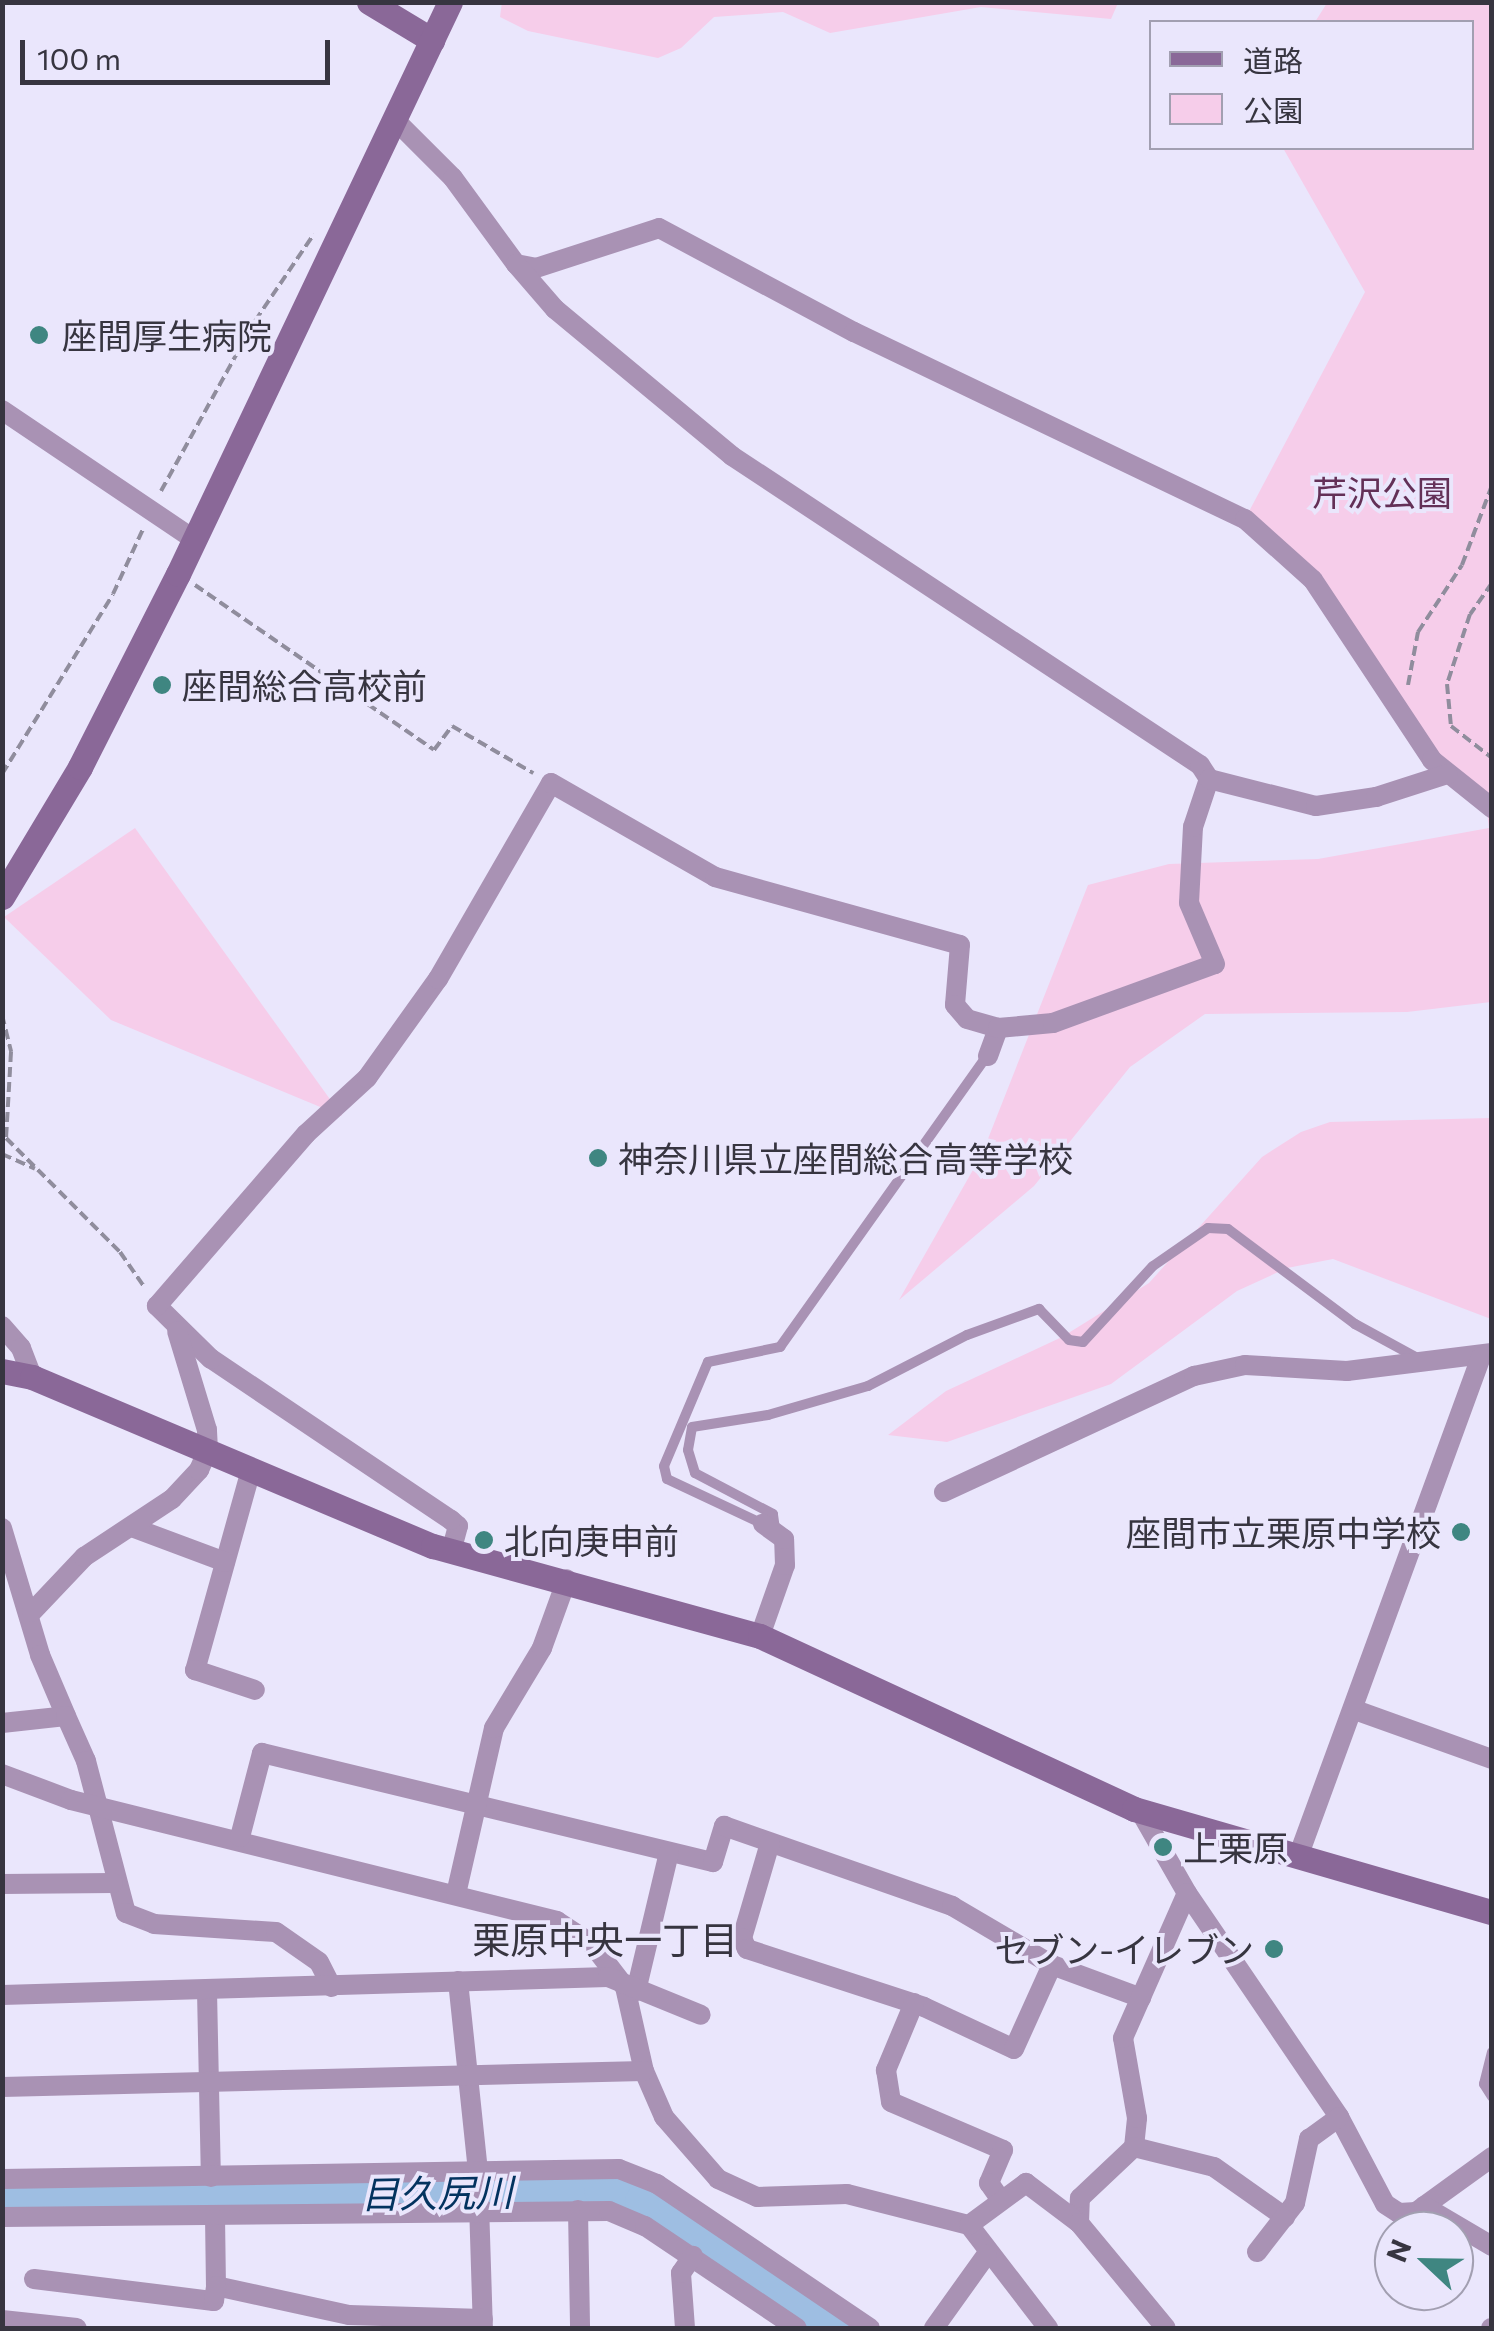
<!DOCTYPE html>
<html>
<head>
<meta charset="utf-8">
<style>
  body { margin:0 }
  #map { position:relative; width:1494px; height:2331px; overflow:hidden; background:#eae6fc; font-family:Commissioner,"Noto Sans JP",sans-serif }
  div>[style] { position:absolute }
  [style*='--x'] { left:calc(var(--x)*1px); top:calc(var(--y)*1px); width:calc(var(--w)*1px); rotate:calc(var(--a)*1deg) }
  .green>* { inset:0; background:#f6cdea }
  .river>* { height:38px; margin:-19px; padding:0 19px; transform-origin:19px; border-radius:19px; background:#9ebee2 }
  .path>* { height:4px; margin-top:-2px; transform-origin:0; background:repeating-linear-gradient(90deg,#908d9d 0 10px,transparent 0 15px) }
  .lane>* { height:10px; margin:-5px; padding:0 5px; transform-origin:5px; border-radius:5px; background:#a992b4 }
  .street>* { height:20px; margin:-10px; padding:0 10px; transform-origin:10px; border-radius:10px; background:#a992b4 }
  .secondary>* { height:25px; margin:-12.5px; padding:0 12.5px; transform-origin:12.5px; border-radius:12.5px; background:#8a6898 }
  .dots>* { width:28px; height:28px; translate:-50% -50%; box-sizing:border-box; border:5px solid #eae6fc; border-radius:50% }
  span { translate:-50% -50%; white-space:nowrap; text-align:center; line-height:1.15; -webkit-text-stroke:8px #eae6fc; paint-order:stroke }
  .poi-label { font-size:35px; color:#373540 }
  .left { translate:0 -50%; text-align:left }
  .right { translate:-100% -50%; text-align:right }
  .park-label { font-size:35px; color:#633057 }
  .neighbourhood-label { font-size:38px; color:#373540 }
  .water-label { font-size:38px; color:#03335f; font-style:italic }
  .frame { position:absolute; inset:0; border:5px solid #373540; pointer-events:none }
  .legend { position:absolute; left:1149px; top:20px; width:325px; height:130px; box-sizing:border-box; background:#eae6fc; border:2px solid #a29fb1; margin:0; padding:12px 18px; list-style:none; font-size:30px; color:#373540 }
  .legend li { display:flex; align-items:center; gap:20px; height:50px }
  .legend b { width:50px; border:2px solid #a29fb1 }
  .north { position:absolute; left:1374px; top:2211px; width:100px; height:100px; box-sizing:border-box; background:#eae6fc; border:2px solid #a29fb1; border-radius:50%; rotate:292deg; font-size:28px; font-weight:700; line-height:40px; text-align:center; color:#373540 }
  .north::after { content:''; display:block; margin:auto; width:35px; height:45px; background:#3f8681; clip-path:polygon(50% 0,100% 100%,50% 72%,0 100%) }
  .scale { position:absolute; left:20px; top:40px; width:310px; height:45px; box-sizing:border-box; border:5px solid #373540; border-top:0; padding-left:12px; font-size:30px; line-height:35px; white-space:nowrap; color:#373540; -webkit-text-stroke:8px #eae6fc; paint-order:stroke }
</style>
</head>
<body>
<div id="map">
  <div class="green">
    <div style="clip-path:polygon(502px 2px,1118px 2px,1118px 3px,1111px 19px,981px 7px,830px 33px,783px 12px,714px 17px,681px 48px,658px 58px,528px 31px,500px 17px)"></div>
    <div style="clip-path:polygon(1327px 3px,1491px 3px,1491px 1002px,1407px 1012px,1205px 1014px,1130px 1067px,1034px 1186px,899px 1300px,982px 1154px,1088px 885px,1169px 864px,1318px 859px,1489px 828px,1486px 805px,1467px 794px,1341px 617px,1245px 519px,1365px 292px,1283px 148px,1472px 148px,1472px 22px,1315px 22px)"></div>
    <div style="clip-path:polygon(135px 828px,342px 1116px,111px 1020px,4px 917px)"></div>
    <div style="clip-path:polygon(1491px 1118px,1491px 1319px,1333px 1259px,1287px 1268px,1237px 1291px,1111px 1384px,947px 1442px,888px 1435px,946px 1391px,1062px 1337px,1149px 1283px,1262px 1157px,1301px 1132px,1330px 1122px)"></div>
  </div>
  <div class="river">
    <div style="--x:2;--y:2198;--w:601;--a:-0.86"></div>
    <div style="--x:603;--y:2189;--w:43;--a:17.6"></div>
    <div style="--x:644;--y:2202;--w:225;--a:34"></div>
  </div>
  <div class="path">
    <div style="--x:161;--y:491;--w:194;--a:-61.1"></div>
    <div style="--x:255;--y:321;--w:105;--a:-55.9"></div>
    <div style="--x:1492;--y:583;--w:38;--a:125"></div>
    <div style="--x:1470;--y:614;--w:74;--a:108.2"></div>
    <div style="--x:1447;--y:684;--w:42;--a:84.6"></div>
    <div style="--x:1451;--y:726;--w:52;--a:38"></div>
    <div style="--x:195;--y:585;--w:290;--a:34.6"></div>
    <div style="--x:434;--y:750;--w:30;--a:-53"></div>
    <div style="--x:452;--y:726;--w:94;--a:30.1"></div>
    <div style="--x:1408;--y:685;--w:54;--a:-79.3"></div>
    <div style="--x:1418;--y:632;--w:80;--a:-56.7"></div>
    <div style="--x:1462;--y:565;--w:85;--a:-69.4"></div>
    <div style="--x:2;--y:774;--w:211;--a:-58.3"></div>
    <div style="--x:113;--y:594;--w:74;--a:-65.2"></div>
    <div style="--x:2;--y:1015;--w:38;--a:76"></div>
    <div style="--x:11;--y:1052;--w:86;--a:93.3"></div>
    <div style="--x:6;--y:1138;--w:161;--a:45"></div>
    <div style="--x:120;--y:1252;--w:44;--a:55.2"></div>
    <div style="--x:2;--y:1154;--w:36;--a:24"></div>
  </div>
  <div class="lane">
    <div style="--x:763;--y:1524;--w:106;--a:-154.9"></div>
    <div style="--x:667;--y:1479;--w:13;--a:-103"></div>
    <div style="--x:664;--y:1466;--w:113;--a:-67.1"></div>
    <div style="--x:708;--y:1362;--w:74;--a:-11.8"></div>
    <div style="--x:780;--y:1347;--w:357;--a:-54.6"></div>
    <div style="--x:775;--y:1529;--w:15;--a:-98"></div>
    <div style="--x:773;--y:1514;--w:88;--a:-152.3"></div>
    <div style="--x:695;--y:1473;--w:24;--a:-107"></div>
    <div style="--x:688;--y:1450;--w:23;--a:-80"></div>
    <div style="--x:692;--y:1427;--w:77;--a:-9"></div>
    <div style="--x:768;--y:1415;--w:104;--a:-16.2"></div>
    <div style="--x:868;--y:1386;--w:111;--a:-27.3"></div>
    <div style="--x:967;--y:1335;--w:77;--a:-19.9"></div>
    <div style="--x:1039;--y:1309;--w:43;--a:45.9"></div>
    <div style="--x:1069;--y:1340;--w:14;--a:8"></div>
    <div style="--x:1083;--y:1342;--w:103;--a:-47.4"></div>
    <div style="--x:1153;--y:1266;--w:67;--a:-34.6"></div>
    <div style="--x:1208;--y:1228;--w:20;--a:3"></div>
    <div style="--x:1228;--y:1229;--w:159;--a:36.8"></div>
    <div style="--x:1355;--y:1324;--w:75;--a:28.6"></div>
    <div style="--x:1492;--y:2052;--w:33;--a:104"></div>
    <div style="--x:1484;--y:2084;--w:15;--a:58"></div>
  </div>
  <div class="street">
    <div style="--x:394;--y:119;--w:83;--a:45"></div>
    <div style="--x:453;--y:178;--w:107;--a:53.8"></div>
    <div style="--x:516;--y:264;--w:20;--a:11"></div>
    <div style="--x:536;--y:268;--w:129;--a:-18"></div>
    <div style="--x:659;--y:228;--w:221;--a:28.1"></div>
    <div style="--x:854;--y:332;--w:433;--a:25.6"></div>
    <div style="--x:1245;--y:519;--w:91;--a:41.9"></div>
    <div style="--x:1313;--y:580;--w:216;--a:56.5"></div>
    <div style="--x:1432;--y:760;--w:77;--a:38.7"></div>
    <div style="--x:516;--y:264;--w:60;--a:49.1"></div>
    <div style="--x:555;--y:309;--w:230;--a:39.7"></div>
    <div style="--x:732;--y:456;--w:561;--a:33.44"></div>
    <div style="--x:1200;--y:765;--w:17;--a:57"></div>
    <div style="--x:2;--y:410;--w:233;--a:34"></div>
    <div style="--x:988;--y:1056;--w:30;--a:-70"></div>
    <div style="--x:2;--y:1326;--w:29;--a:49"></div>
    <div style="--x:21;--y:1348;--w:31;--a:69"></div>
    <div style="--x:251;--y:1470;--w:208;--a:105.6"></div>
    <div style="--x:195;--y:1670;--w:63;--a:18.4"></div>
    <div style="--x:944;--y:1492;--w:276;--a:-24.9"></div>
    <div style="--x:1194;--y:1376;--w:52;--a:-12.2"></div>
    <div style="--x:1245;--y:1365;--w:102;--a:3.4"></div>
    <div style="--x:1347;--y:1371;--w:146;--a:-7.1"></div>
    <div style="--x:2;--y:1528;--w:133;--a:73.3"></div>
    <div style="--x:40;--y:1655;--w:66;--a:66.9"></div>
    <div style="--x:134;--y:1528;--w:97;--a:20.5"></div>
    <div style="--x:451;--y:1552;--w:27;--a:-75"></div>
    <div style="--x:458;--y:1526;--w:9;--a:-139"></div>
    <div style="--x:451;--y:1520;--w:289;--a:-146.1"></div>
    <div style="--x:211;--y:1359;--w:76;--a:-135.5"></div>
    <div style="--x:157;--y:1306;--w:228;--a:-49.1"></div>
    <div style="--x:306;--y:1134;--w:83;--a:-42.6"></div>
    <div style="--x:367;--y:1078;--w:122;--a:-54.4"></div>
    <div style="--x:438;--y:979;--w:226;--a:-60"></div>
    <div style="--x:551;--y:783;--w:189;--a:29.8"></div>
    <div style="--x:715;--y:877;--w:254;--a:15.5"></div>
    <div style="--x:960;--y:945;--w:60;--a:94.8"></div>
    <div style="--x:955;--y:1005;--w:18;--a:49"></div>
    <div style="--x:967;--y:1019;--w:32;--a:16"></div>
    <div style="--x:998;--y:1028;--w:55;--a:-5.2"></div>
    <div style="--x:1053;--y:1023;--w:172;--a:-20"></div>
    <div style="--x:1215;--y:964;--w:66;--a:-113.1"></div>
    <div style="--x:1189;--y:903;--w:76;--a:-87"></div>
    <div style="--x:1193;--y:827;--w:51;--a:-71.6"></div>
    <div style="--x:1209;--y:779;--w:110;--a:14.2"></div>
    <div style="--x:1316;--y:806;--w:61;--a:-8.5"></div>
    <div style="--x:1376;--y:797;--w:75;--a:-17.9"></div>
    <div style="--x:32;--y:1612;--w:76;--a:-46.6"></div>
    <div style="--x:84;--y:1557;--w:105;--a:-33.4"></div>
    <div style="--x:172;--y:1499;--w:40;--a:-47"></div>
    <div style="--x:199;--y:1470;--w:22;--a:-66"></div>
    <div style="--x:208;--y:1450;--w:20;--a:-93"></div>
    <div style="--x:207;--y:1430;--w:103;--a:-106.9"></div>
    <div style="--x:760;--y:1636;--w:75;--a:-70.6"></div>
    <div style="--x:785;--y:1565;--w:26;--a:-92"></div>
    <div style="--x:784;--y:1539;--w:26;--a:-144"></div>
    <div style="--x:1355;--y:1710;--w:145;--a:19.7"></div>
    <div style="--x:2;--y:1723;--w:64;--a:-6.2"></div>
    <div style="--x:66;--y:1716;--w:49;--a:66"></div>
    <div style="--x:86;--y:1761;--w:157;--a:75.3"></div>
    <div style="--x:126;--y:1913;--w:30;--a:21"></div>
    <div style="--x:154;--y:1924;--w:122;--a:3.8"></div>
    <div style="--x:276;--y:1932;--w:52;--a:34.9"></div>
    <div style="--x:319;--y:1962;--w:28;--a:63"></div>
    <div style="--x:2;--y:1774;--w:74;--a:20.6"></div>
    <div style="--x:71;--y:1800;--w:501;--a:13.98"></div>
    <div style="--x:557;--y:1921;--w:42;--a:33.3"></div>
    <div style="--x:592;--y:1944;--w:54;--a:52.5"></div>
    <div style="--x:625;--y:1987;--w:86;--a:77.3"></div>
    <div style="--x:644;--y:2071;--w:50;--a:66.5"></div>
    <div style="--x:664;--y:2117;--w:82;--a:48.9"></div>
    <div style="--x:718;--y:2179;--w:43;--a:24.8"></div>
    <div style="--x:757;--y:2197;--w:90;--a:-1.9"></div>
    <div style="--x:847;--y:2194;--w:126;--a:14.3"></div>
    <div style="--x:969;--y:2225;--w:130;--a:52.5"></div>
    <div style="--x:1140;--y:1811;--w:95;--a:60.2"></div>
    <div style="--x:1187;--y:1893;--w:271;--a:55.8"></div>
    <div style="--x:1339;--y:2117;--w:98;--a:62.1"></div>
    <div style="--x:1385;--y:2204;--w:17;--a:33"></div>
    <div style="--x:1399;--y:2213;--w:17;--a:-3"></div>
    <div style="--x:1416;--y:2212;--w:94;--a:-35.9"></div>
    <div style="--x:240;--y:1837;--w:87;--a:-75.3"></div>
    <div style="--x:262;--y:1753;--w:464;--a:13.6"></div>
    <div style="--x:713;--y:1862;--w:38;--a:-73"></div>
    <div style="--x:724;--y:1826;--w:242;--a:19.3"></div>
    <div style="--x:952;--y:1906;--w:116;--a:30.5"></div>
    <div style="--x:1052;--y:1965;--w:95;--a:20.3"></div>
    <div style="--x:770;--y:1843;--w:99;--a:106.4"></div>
    <div style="--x:742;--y:1938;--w:12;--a:66"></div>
    <div style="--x:747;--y:1949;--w:186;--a:18.1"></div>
    <div style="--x:924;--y:2007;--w:99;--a:25"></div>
    <div style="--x:1014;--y:2049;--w:92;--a:-65.7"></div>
    <div style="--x:1298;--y:1857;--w:532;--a:-69.9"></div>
    <div style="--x:2;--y:1884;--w:111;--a:-0.5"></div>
    <div style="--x:456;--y:1894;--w:170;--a:-77.1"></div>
    <div style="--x:494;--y:1728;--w:93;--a:-59"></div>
    <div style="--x:542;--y:1648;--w:73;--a:-70.1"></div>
    <div style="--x:458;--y:1981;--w:192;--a:84"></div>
    <div style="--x:478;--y:2172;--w:156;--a:88.2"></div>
    <div style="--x:207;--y:1991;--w:186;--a:88.8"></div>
    <div style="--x:636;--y:1991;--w:142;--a:-76.6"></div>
    <div style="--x:2;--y:1995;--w:606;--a:-1.7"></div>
    <div style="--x:608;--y:1977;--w:100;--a:22.2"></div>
    <div style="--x:914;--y:2003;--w:73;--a:112.7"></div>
    <div style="--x:886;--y:2070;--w:32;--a:81"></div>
    <div style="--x:891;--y:2102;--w:122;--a:23.2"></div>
    <div style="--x:1003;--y:2150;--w:36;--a:113"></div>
    <div style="--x:989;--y:2183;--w:21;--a:55"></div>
    <div style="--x:2;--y:2087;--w:642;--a:-1.43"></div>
    <div style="--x:1134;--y:2147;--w:29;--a:-84"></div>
    <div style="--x:1137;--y:2118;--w:81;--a:-99.9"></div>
    <div style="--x:1123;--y:2038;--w:158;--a:-66.2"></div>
    <div style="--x:2;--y:2179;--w:617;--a:-0.93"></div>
    <div style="--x:619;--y:2169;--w:41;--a:21.5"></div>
    <div style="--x:657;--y:2184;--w:257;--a:34.1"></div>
    <div style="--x:1424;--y:2206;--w:79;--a:30.5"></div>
    <div style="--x:578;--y:2210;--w:118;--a:89"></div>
    <div style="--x:215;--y:2216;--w:70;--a:89.2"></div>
    <div style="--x:216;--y:2286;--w:136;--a:12.3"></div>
    <div style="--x:349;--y:2315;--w:134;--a:1.7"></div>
    <div style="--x:2;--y:2217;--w:607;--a:-0.57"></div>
    <div style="--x:609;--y:2211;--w:39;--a:23"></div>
    <div style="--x:645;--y:2226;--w:183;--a:33.9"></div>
    <div style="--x:1079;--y:2223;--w:25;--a:-88"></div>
    <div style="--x:1080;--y:2198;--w:74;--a:-43.4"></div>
    <div style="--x:1134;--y:2147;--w:82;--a:14"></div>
    <div style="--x:1214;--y:2167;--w:87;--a:35.2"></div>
    <div style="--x:969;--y:2225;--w:71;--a:-36.4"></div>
    <div style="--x:1026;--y:2183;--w:66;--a:37"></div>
    <div style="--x:1079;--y:2223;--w:136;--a:50.4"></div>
    <div style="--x:1257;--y:2252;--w:62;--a:-52.2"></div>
    <div style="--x:1295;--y:2203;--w:66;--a:-77.7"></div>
    <div style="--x:1309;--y:2139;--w:37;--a:-36"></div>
    <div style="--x:34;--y:2279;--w:181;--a:7"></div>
    <div style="--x:214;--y:2301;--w:15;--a:-82"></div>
    <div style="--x:2;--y:2320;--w:75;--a:6.1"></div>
    <div style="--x:685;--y:2328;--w:55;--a:-94.2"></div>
    <div style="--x:681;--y:2273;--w:21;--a:-55"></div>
    <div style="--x:934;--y:2328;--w:91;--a:-54.4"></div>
    <div style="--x:1491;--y:2328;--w:1;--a:0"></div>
  </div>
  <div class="secondary">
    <div style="--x:369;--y:2;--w:74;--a:31.1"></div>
    <div style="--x:2;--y:897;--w:152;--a:-59"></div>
    <div style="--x:80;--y:767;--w:216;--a:-63.1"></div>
    <div style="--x:178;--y:574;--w:633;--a:-64.57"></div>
    <div style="--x:2;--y:1371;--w:31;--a:11"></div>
    <div style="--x:32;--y:1377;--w:435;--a:22.9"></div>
    <div style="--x:433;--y:1546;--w:339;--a:15.4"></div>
    <div style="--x:760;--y:1636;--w:412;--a:24.8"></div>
    <div style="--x:1134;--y:1809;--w:373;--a:16.1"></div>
  </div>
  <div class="dots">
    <div style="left:39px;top:335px;background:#3f8681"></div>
    <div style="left:162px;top:685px;background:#3f8681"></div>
    <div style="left:598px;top:1158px;background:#3f8681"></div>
    <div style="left:1461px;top:1532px;background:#3f8681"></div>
    <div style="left:484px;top:1540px;background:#3f8681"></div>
    <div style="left:1163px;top:1847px;background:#3f8681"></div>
    <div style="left:1274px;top:1949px;background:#3f8681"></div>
  </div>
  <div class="poi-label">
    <span class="left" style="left:62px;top:335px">座間厚生病院</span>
    <span class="left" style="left:182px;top:685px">座間総合高校前</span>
    <span class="left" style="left:618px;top:1158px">神奈川県立座間総合高等学校</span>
    <span class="right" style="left:1441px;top:1532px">座間市立栗原中学校</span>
    <span class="left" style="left:504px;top:1540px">北向庚申前</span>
    <span class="left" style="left:1183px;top:1847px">上栗原</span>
    <span class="right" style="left:1254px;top:1949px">セブン-イレブン</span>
  </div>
  <div class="park-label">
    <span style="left:1382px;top:492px">芹沢公園</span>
  </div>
  <div class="neighbourhood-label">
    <span style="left:605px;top:1939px">栗原中央一丁目</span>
  </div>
  <div class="water-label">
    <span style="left:437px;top:2192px;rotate:-1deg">目久尻川</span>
  </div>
  <div class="frame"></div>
  <ul class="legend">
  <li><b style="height:12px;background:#8a6898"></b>道路</li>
  <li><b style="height:28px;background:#f6cdea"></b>公園</li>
  </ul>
  <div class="north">N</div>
  <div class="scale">100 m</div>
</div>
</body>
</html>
